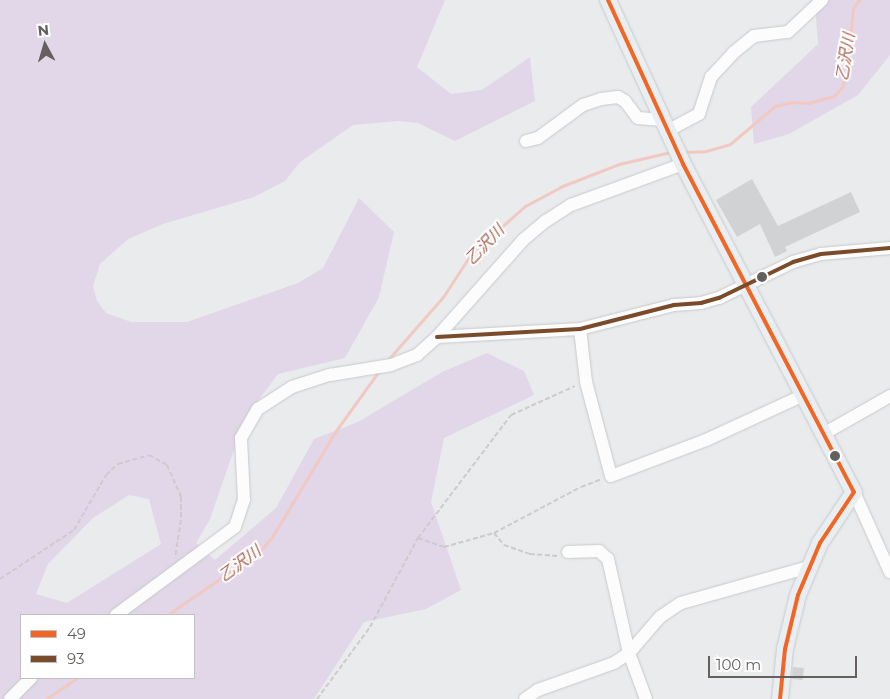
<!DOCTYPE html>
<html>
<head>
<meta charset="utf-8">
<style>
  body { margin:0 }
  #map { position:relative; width:890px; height:699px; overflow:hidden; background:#e9ebed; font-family:Montserrat,"Noto Sans JP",sans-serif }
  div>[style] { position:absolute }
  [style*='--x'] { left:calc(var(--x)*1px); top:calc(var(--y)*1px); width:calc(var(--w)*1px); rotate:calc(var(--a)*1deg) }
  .green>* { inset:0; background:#e1d7e8 }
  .stream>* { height:3px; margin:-1.5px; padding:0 1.5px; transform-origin:1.5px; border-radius:1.5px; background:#f1c9c2 }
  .building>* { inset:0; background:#d1d2d4; transform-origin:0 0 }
  .path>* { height:2px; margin-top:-1px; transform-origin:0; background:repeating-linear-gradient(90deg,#cfcace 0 5px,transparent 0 7.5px) }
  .roads { filter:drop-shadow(0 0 1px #c8c9ca) drop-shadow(0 0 1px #c8c9ca) }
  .minor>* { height:12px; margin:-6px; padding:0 6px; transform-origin:6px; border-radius:6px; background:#fcfcfc }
  .major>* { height:16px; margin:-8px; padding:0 8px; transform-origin:8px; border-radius:8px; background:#e9eef2 }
  .bus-1>* { height:4px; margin:-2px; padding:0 2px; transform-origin:2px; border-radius:2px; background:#f26522 }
  .bus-2>* { height:4px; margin:-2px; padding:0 2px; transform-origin:2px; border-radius:2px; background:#7a4b2a }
  .dots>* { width:14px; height:14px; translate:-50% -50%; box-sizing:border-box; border:2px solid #fff; border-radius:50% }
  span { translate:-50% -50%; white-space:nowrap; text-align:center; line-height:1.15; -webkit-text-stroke:4px #fff; paint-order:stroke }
  .water-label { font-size:16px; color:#a6624e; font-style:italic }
  .legend { position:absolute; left:20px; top:614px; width:175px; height:65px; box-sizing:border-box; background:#fff; border:1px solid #c1bfbf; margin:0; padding:6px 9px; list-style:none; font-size:15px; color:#65605e }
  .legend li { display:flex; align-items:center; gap:10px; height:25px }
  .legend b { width:25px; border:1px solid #c1bfbf }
  .north { position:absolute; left:20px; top:20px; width:50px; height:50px; -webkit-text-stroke:4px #fff; paint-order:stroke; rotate:354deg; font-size:14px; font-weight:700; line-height:20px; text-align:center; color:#65605e }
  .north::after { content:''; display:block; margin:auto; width:18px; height:22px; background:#65605e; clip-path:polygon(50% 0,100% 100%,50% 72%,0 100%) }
  .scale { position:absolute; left:708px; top:656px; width:149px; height:22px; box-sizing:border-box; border:2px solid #65605e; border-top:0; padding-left:6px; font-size:15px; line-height:18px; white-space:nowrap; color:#65605e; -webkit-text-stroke:4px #fff; paint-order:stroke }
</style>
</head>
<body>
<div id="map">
  <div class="green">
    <div style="clip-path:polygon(evenodd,0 0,445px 0,417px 67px,451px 94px,482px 90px,530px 57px,535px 101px,455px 141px,418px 123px,399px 121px,353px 125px,300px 162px,285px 181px,254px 197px,163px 224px,128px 239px,100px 264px,93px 286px,97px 301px,106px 313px,131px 322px,187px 322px,298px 283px,323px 268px,359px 198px,394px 232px,379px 297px,345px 358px,278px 374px,245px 418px,210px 519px,196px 543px,215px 560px,276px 508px,314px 439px,358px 422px,442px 372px,487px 353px,524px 371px,534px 395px,444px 438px,431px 502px,461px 590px,426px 609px,364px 622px,314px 699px,0 699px,0 0,129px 495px,149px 499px,161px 544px,67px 603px,36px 594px,48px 564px,93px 518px,129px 495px,0 0,21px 615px,194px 615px,194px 678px,21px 678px,21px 615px)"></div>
    <div style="clip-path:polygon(819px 0,890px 0,890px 55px,858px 95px,789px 134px,754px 144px,751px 107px,818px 44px,815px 3px)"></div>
  </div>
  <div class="stream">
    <div style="--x:682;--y:152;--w:24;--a:-2"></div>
    <div style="--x:706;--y:151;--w:25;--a:-16"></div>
    <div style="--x:730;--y:144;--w:59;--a:-40.2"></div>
    <div style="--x:775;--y:106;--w:18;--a:-13"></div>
    <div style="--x:793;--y:102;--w:15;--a:4"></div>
    <div style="--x:808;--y:103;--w:27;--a:-15"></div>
    <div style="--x:834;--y:96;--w:12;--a:-48"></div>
    <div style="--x:842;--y:87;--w:20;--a:-75"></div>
    <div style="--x:847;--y:68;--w:60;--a:-84.3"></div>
    <div style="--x:853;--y:8;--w:10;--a:-53"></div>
    <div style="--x:386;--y:362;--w:86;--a:-48.8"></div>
    <div style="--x:443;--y:297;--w:51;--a:-56.9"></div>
    <div style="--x:471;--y:254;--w:72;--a:-41.6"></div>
    <div style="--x:525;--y:206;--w:40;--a:-28"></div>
    <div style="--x:560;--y:187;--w:63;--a:-21.3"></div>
    <div style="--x:619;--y:164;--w:53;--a:-13"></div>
    <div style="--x:167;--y:615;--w:113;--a:-34.5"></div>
    <div style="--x:260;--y:551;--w:18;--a:-49"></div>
    <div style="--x:272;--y:537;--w:122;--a:-59"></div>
    <div style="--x:335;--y:432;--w:75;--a:-54.2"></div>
    <div style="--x:46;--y:699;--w:37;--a:-34"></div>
  </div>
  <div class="building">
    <div style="clip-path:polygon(752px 179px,778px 226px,851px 192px,860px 212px,785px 247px,787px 251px,775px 257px,760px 224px,737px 237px,716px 200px)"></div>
    <div style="left:793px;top:667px;width:11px;height:12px;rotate:5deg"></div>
  </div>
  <div class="path">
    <div style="--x:494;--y:533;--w:16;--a:50"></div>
    <div style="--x:504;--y:545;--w:28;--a:19"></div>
    <div style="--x:530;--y:554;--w:29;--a:4"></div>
    <div style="--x:418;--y:538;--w:28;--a:19"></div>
    <div style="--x:444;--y:547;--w:52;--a:-15.6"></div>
    <div style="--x:494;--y:533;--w:98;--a:-27.9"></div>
    <div style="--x:581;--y:487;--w:22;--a:-21"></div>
    <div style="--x:0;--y:579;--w:89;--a:-33.5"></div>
    <div style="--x:74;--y:530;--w:64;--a:-59.8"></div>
    <div style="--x:106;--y:475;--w:16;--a:-43"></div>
    <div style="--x:118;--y:464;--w:32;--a:-16"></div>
    <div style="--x:149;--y:455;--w:21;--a:29"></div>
    <div style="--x:167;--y:465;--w:35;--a:66"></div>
    <div style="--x:181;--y:497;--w:23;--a:90"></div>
    <div style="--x:181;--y:520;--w:38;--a:99"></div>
    <div style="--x:317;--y:699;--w:89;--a:-53.6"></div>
    <div style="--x:370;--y:627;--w:101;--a:-61.7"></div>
    <div style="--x:418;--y:538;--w:154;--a:-52.9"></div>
    <div style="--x:511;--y:415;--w:70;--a:-24.4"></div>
  </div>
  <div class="roads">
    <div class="minor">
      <div style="--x:667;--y:131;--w:36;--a:-28"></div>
      <div style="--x:699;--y:114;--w:39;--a:-72"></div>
      <div style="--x:711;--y:77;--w:33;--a:-47"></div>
      <div style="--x:733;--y:53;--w:27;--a:-39"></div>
      <div style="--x:754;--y:36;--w:34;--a:-7"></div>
      <div style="--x:788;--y:32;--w:47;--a:-43.3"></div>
      <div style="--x:526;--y:141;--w:12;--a:-14"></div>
      <div style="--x:538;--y:138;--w:56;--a:-36.3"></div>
      <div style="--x:583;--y:105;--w:19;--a:-18"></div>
      <div style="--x:601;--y:99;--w:17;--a:-7"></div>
      <div style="--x:618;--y:97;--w:8;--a:30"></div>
      <div style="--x:625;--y:101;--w:21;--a:53"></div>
      <div style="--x:638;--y:118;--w:24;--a:5"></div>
      <div style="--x:580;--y:329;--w:53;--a:83.5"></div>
      <div style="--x:586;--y:382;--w:97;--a:75.1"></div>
      <div style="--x:611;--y:476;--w:102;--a:-20.8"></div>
      <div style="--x:706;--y:440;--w:108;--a:-24.7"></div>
      <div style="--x:437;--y:337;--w:143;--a:-3.2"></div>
      <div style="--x:580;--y:329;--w:97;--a:-14.3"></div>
      <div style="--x:674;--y:305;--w:27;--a:-4"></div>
      <div style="--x:701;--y:303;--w:19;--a:-16"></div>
      <div style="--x:719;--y:298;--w:82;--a:-25.9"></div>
      <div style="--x:793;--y:262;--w:29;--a:-16"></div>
      <div style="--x:821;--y:254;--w:69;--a:-5"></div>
      <div style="--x:825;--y:433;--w:75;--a:-29.6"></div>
      <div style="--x:854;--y:492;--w:88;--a:65.8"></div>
      <div style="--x:568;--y:552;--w:31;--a:-2"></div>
      <div style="--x:599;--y:551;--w:12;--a:42"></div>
      <div style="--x:608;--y:559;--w:96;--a:77.4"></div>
      <div style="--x:629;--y:653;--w:49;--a:69.7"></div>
      <div style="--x:116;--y:615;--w:148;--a:-36.5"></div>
      <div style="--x:235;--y:527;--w:28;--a:-72"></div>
      <div style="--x:244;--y:500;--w:62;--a:-92.8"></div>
      <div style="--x:241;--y:438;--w:34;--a:-60"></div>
      <div style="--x:258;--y:409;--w:40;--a:-32.9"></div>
      <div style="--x:292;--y:387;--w:40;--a:-18"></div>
      <div style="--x:330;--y:375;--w:62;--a:-9.3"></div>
      <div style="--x:391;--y:365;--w:28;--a:-21"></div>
      <div style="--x:417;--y:355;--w:27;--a:-42"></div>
      <div style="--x:437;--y:337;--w:130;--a:-48.4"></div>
      <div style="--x:523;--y:240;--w:30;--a:-40"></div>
      <div style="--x:546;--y:221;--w:30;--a:-33"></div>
      <div style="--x:571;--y:205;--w:119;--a:-20.1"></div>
      <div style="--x:10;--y:699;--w:30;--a:-45"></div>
      <div style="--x:525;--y:699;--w:16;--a:-35"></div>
      <div style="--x:538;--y:690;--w:81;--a:-19.6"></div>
      <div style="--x:614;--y:663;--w:18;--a:-34"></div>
      <div style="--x:629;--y:653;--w:48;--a:-49.3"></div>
      <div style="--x:660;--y:617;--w:25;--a:-34"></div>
      <div style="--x:681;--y:603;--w:133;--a:-15.7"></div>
    </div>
    <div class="major">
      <div style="--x:608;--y:0;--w:180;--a:65.4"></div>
      <div style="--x:683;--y:164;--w:370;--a:62.5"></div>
      <div style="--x:854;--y:492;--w:61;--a:123.7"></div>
      <div style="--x:820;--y:543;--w:56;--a:112.9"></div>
      <div style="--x:798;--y:595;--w:56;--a:103.5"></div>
      <div style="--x:785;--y:649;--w:50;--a:95.7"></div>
    </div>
  </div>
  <div class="bus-1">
    <div style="--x:608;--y:0;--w:180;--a:65.4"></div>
    <div style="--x:683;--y:164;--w:370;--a:62.5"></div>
    <div style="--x:854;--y:492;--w:61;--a:123.7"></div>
    <div style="--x:820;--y:543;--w:56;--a:112.9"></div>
    <div style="--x:798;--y:595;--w:56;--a:103.5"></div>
    <div style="--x:785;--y:649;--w:50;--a:95.7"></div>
  </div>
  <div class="bus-2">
    <div style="--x:437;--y:337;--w:143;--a:-3.2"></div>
    <div style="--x:580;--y:329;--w:97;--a:-14.3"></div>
    <div style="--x:674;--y:305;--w:27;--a:-4"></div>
    <div style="--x:701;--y:303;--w:19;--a:-16"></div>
    <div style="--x:719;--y:298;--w:82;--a:-25.9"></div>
    <div style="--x:793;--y:262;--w:29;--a:-16"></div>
    <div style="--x:821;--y:254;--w:69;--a:-5"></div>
  </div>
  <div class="dots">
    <div style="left:762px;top:277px;background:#65605e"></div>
    <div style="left:835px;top:456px;background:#65605e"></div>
  </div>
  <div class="water-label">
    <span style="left:846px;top:57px;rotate:-81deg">乙沢川</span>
    <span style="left:485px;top:245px;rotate:-46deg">乙沢川</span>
    <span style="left:240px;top:564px;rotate:-37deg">乙沢川</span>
  </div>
  <ul class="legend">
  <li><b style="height:6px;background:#f26522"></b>49</li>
  <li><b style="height:6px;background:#7a4b2a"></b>93</li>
  </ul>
  <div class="north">N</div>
  <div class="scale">100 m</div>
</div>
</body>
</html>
